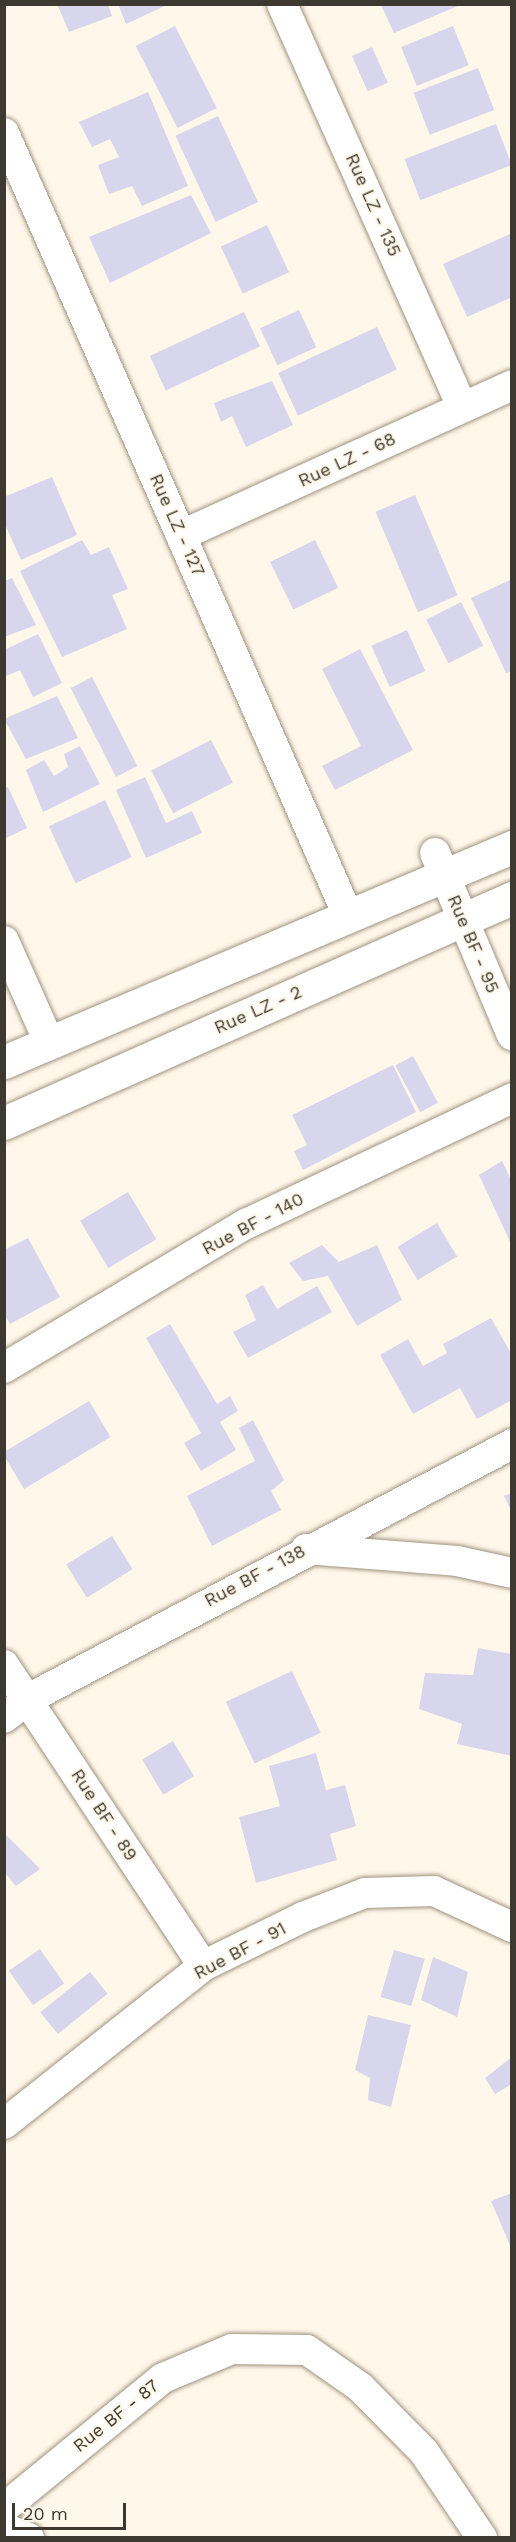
<!DOCTYPE html>
<html>
<head>
<meta charset="utf-8">
<style>
  body { margin:0 }
  #map { position:relative; width:516px; height:2542px; overflow:hidden; background:#fff7ea; font-family:"Work Sans",sans-serif }
  div>[style] { position:absolute }
  [style*='--x'] { left:calc(var(--x)*1px); top:calc(var(--y)*1px); width:calc(var(--w)*1px); rotate:calc(var(--a)*1deg) }
  .building>* { inset:0; background:#d8d6ed; transform-origin:0 0 }
  .roads { filter:drop-shadow(0 0 2px #9f937f) drop-shadow(0 0 2px #9f937f) }
  .street>* { height:30px; margin:-15px; padding:0 15px; transform-origin:15px; border-radius:15px; background:#fff }
  .secondary>* { height:33px; margin:-16.5px; padding:0 16.5px; transform-origin:16.5px; border-radius:16.5px; background:#fff }
  span { translate:-50% -50%; white-space:nowrap; text-align:center; line-height:1.15; -webkit-text-stroke:4.5px #fff7ea; paint-order:stroke }
  .street-label { font-size:18px; color:#3e3930 }
  .frame { position:absolute; inset:0; border:6px solid #3e3930; pointer-events:none }
  .scale { position:absolute; left:12px; top:2503px; width:114px; height:27px; box-sizing:border-box; border:3px solid #3e3930; border-top:0; padding-left:8px; font-size:18px; line-height:21px; white-space:nowrap; color:#3e3930; -webkit-text-stroke:4px #fff7ea; paint-order:stroke }
</style>
</head>
<body>
<div id="map">
  <div class="building">
    <div style="clip-path:polygon(57px 4px,108px 4px,112px 16px,69px 32px)"></div>
    <div style="clip-path:polygon(118px 4px,169px 4px,126px 24px)"></div>
    <div style="clip-path:polygon(381px 5px,457px 5px,458px 6px,394px 33px)"></div>
    <div style="left:175px;top:26px;width:92px;height:44px;rotate:63deg"></div>
    <div style="left:453px;top:26px;width:42px;height:56px;rotate:68deg"></div>
    <div style="left:372px;top:47px;width:39px;height:22px;rotate:66deg"></div>
    <div style="left:478px;top:68px;width:45px;height:69px;rotate:69deg"></div>
    <div style="clip-path:polygon(148px 92px,188px 186px,142px 206px,132px 186px,109px 194px,98px 165px,119px 157px,110px 139px,92px 147px,79px 122px)"></div>
    <div style="left:218px;top:116px;width:95px;height:47px;rotate:65deg"></div>
    <div style="left:496px;top:124px;width:44px;height:98px;rotate:69deg"></div>
    <div style="clip-path:polygon(191px 195px,211px 233px,110px 283px,89px 237px)"></div>
    <div style="left:267px;top:225px;width:52px;height:51px;rotate:65deg"></div>
    <div style="clip-path:polygon(512px 233px,512px 297px,467px 317px,443px 264px)"></div>
    <div style="left:299px;top:310px;width:41px;height:43px;rotate:65deg"></div>
    <div style="left:244px;top:312px;width:38px;height:104px;rotate:65deg"></div>
    <div style="left:377px;top:327px;width:47px;height:109px;rotate:65deg"></div>
    <div style="clip-path:polygon(272px 381px,293px 425px,246px 447px,232px 416px,221px 422px,214px 403px)"></div>
    <div style="clip-path:polygon(52px 477px,77px 535px,21px 560px,4px 522px,4px 497px)"></div>
    <div style="left:415px;top:495px;width:109px;height:43px;rotate:67deg"></div>
    <div style="clip-path:polygon(82px 540px,91px 555px,109px 547px,128px 589px,112px 595px,127px 629px,62px 657px,20px 571px)"></div>
    <div style="left:315px;top:540px;width:53px;height:50px;rotate:64deg"></div>
    <div style="clip-path:polygon(12px 578px,36px 625px,4px 637px,4px 581px)"></div>
    <div style="clip-path:polygon(510px 580px,512px 671px,506px 673px,471px 598px)"></div>
    <div style="left:461px;top:602px;width:49px;height:39px;rotate:63deg"></div>
    <div style="left:407px;top:630px;width:45px;height:39px;rotate:66deg"></div>
    <div style="clip-path:polygon(38px 634px,62px 683px,33px 697px,20px 670px,4px 677px,4px 650px)"></div>
    <div style="clip-path:polygon(360px 649px,413px 750px,335px 790px,322px 766px,361px 746px,322px 669px)"></div>
    <div style="left:92px;top:677px;width:100px;height:24px;rotate:63deg"></div>
    <div style="clip-path:polygon(57px 696px,78px 738px,26px 759px,4px 719px)"></div>
    <div style="left:211px;top:740px;width:48px;height:67px;rotate:63deg"></div>
    <div style="clip-path:polygon(80px 746px,100px 784px,43px 812px,26px 770px,44px 760px,54px 776px,68px 767px,64px 754px)"></div>
    <div style="clip-path:polygon(145px 777px,166px 823px,192px 811px,202px 833px,146px 858px,116px 790px)"></div>
    <div style="clip-path:polygon(8px 787px,27px 828px,4px 839px,4px 789px)"></div>
    <div style="left:105px;top:800px;width:63px;height:62px;rotate:65deg"></div>
    <div style="left:413px;top:1056px;width:53px;height:20px;rotate:62deg"></div>
    <div style="clip-path:polygon(393px 1065px,416px 1112px,303px 1170px,294px 1151px,307px 1145px,292px 1115px)"></div>
    <div style="clip-path:polygon(502px 1161px,512px 1182px,512px 1246px,479px 1175px)"></div>
    <div style="left:128px;top:1192px;width:55px;height:56px;rotate:59deg"></div>
    <div style="left:437px;top:1223px;width:39px;height:46px;rotate:59deg"></div>
    <div style="clip-path:polygon(28px 1238px,60px 1297px,10px 1324px,4px 1314px,4px 1250px)"></div>
    <div style="clip-path:polygon(322px 1245px,339px 1262px,377px 1245px,402px 1300px,357px 1326px,328px 1276px,303px 1281px,289px 1263px)"></div>
    <div style="clip-path:polygon(263px 1285px,277px 1309px,317px 1286px,332px 1312px,248px 1358px,233px 1332px,256px 1320px,245px 1295px)"></div>
    <div style="clip-path:polygon(491px 1318px,512px 1355px,512px 1400px,477px 1419px,460px 1388px,413px 1414px,380px 1355px,408px 1339px,423px 1366px,447px 1353px,443px 1344px)"></div>
    <div style="clip-path:polygon(170px 1324px,217px 1404px,230px 1396px,238px 1411px,220px 1422px,236px 1450px,201px 1471px,184px 1443px,201px 1433px,146px 1338px)"></div>
    <div style="left:89px;top:1401px;width:42px;height:101px;rotate:59deg"></div>
    <div style="clip-path:polygon(253px 1420px,284px 1480px,271px 1491px,281px 1510px,212px 1546px,187px 1496px,255px 1461px,239px 1428px)"></div>
    <div style="clip-path:polygon(512px 1493px,512px 1512px,504px 1496px)"></div>
    <div style="left:112px;top:1536px;width:39px;height:54px;rotate:58deg"></div>
    <div style="clip-path:polygon(478px 1648px,512px 1654px,512px 1756px,457px 1744px,462px 1724px,419px 1709px,425px 1673px,473px 1675px)"></div>
    <div style="left:292px;top:1671px;width:68px;height:73px;rotate:65deg"></div>
    <div style="left:173px;top:1741px;width:41px;height:36px;rotate:59deg"></div>
    <div style="clip-path:polygon(316px 1753px,326px 1790px,345px 1785px,356px 1826px,330px 1834px,337px 1860px,256px 1883px,239px 1817px,280px 1806px,269px 1766px)"></div>
    <div style="clip-path:polygon(4px 1833px,40px 1869px,16px 1886px,4px 1872px)"></div>
    <div style="left:40px;top:1949px;width:42px;height:38px;rotate:55deg"></div>
    <div style="left:394px;top:1950px;width:32px;height:49px;rotate:16deg"></div>
    <div style="clip-path:polygon(433px 1957px,468px 1972px,457px 2017px,421px 2000px)"></div>
    <div style="left:90px;top:1972px;width:28px;height:64px;rotate:51deg"></div>
    <div style="clip-path:polygon(368px 2015px,411px 2025px,391px 2107px,368px 2100px,370px 2078px,355px 2070px)"></div>
    <div style="clip-path:polygon(512px 2057px,512px 2084px,495px 2094px,485px 2078px)"></div>
    <div style="clip-path:polygon(512px 2193px,512px 2250px,491px 2201px)"></div>
  </div>
  <div class="roads">
    <div class="street">
      <div style="--x:282;--y:4;--w:441;--a:65.9"></div>
      <div style="--x:4;--y:133;--w:857;--a:66.27"></div>
      <div style="--x:182;--y:535;--w:362;--a:-24.4"></div>
      <div style="--x:435;--y:853;--w:198;--a:67.1"></div>
      <div style="--x:4;--y:941;--w:111;--a:66"></div>
      <div style="--x:4;--y:1368;--w:282;--a:-30.8"></div>
      <div style="--x:246;--y:1224;--w:294;--a:-25.3"></div>
      <div style="--x:306;--y:1549;--w:151;--a:4.5"></div>
      <div style="--x:457;--y:1561;--w:56;--a:12.3"></div>
      <div style="--x:4;--y:1665;--w:361;--a:56.5"></div>
      <div style="--x:4;--y:1718;--w:31;--a:-38"></div>
      <div style="--x:28;--y:1699;--w:547;--a:-27.78"></div>
      <div style="--x:4;--y:2124;--w:254;--a:-38.4"></div>
      <div style="--x:203;--y:1966;--w:111;--a:-26.1"></div>
      <div style="--x:303;--y:1917;--w:66;--a:-21.2"></div>
      <div style="--x:365;--y:1893;--w:69;--a:-1.7"></div>
      <div style="--x:434;--y:1891;--w:86;--a:24.8"></div>
      <div style="--x:4;--y:2508;--w:205;--a:-39.3"></div>
      <div style="--x:163;--y:2378;--w:75;--a:-22.8"></div>
      <div style="--x:232;--y:2349;--w:75;--a:0.8"></div>
      <div style="--x:307;--y:2350;--w:65;--a:34.9"></div>
      <div style="--x:360;--y:2387;--w:91;--a:45.4"></div>
      <div style="--x:424;--y:2452;--w:104;--a:56"></div>
      <div style="--x:4;--y:2528;--w:27;--a:22"></div>
    </div>
    <div class="secondary">
      <div style="--x:4;--y:1062;--w:552;--a:-22.94"></div>
      <div style="--x:4;--y:1123;--w:556;--a:-23.89"></div>
    </div>
  </div>
  <div class="street-label">
    <span style="left:373px;top:205px;rotate:66deg">Rue LZ - 135</span>
    <span style="left:347px;top:460px;rotate:-25deg">Rue LZ - 68</span>
    <span style="left:177px;top:525px;rotate:66deg">Rue LZ - 127</span>
    <span style="left:473px;top:944px;rotate:67deg">Rue BF - 95</span>
    <span style="left:258px;top:1010px;rotate:-24deg">Rue LZ - 2</span>
    <span style="left:253px;top:1224px;rotate:-28deg">Rue BF - 140</span>
    <span style="left:255px;top:1576px;rotate:-28deg">Rue BF - 138</span>
    <span style="left:104px;top:1815px;rotate:57deg">Rue BF - 89</span>
    <span style="left:240px;top:1951px;rotate:-28deg">Rue BF - 91</span>
    <span style="left:116px;top:2416px;rotate:-39deg">Rue BF - 87</span>
  </div>
  <div class="frame"></div>
  <div class="scale">20 m</div>
</div>
</body>
</html>
